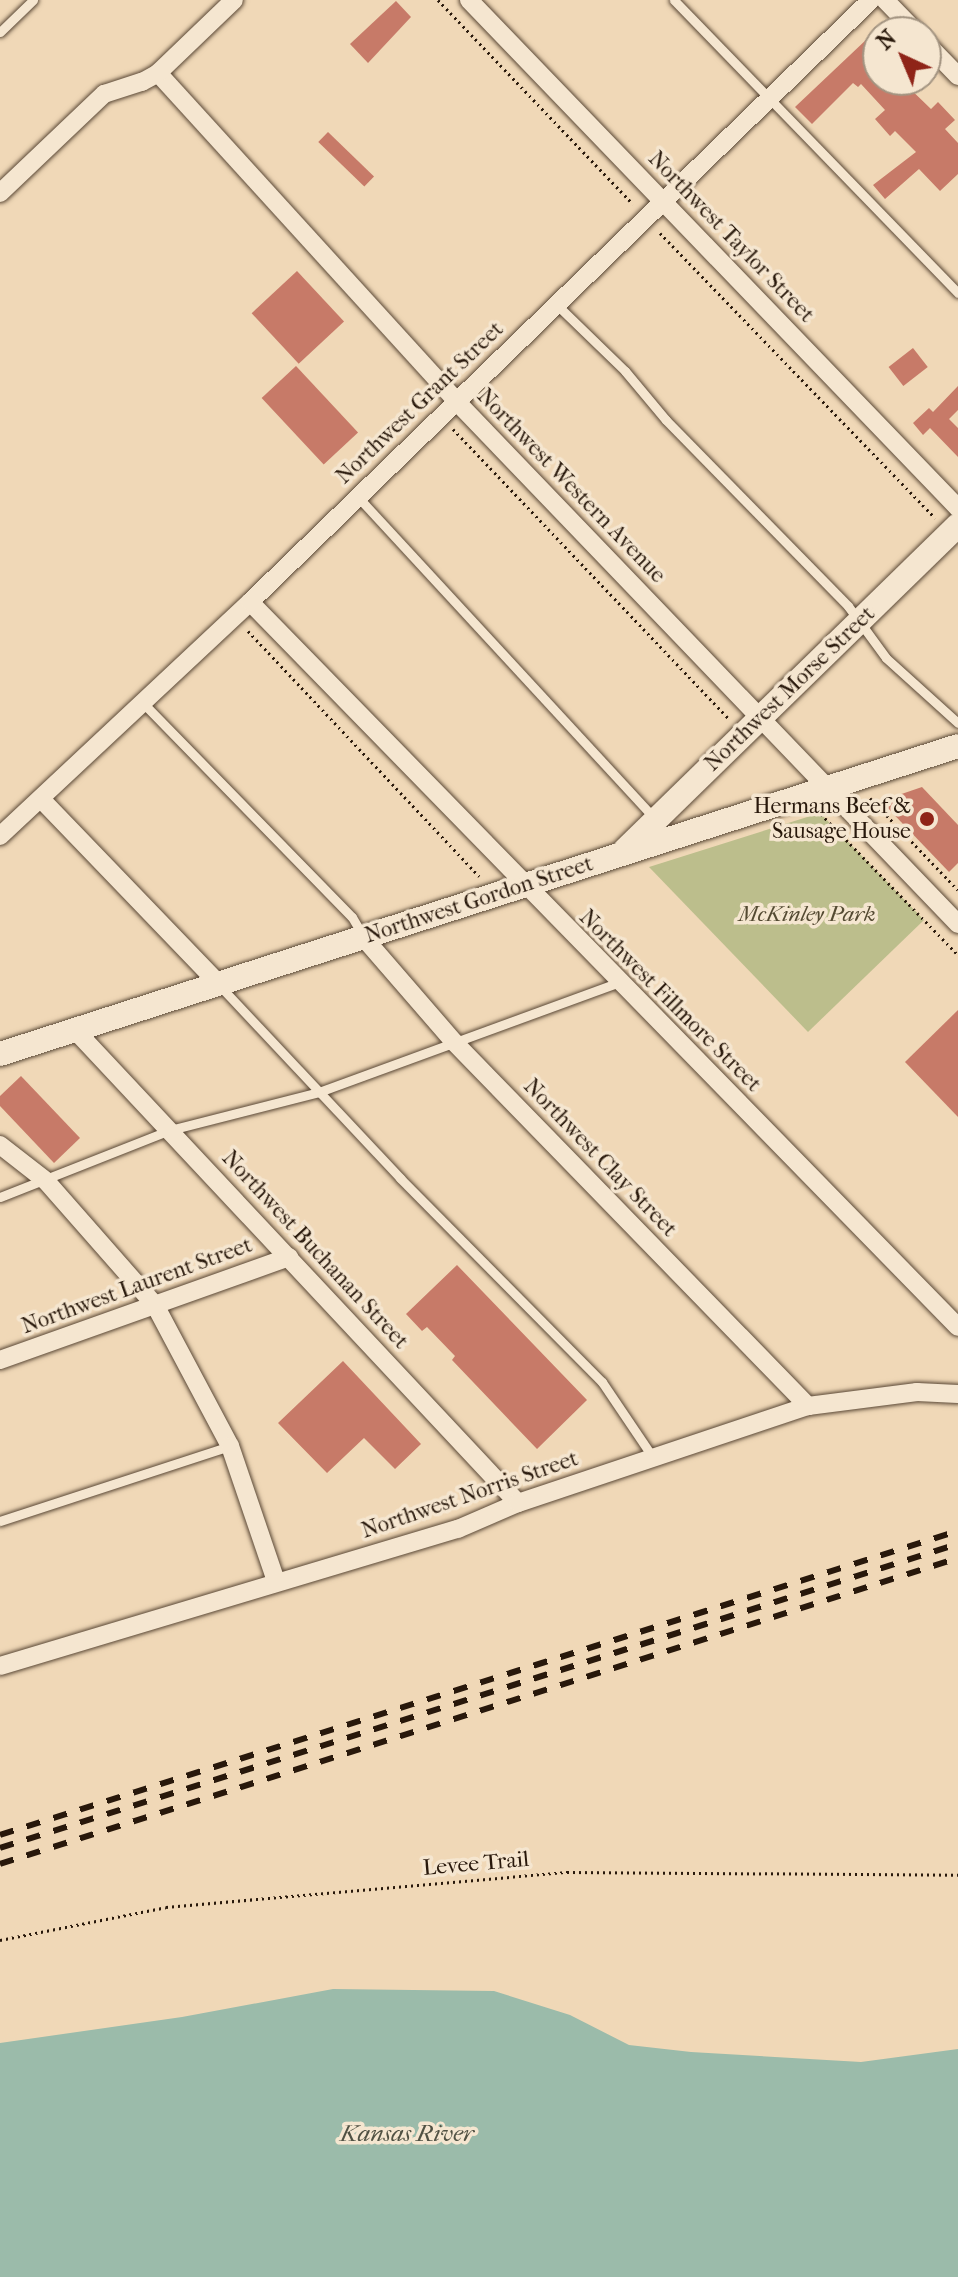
<!DOCTYPE html>
<html>
<head>
<meta charset="utf-8">
<style>
  body { margin:0 }
  #map { position:relative; width:958px; height:2277px; overflow:hidden; background:#f0d8b7; font-family:"IM FELL French Canon",serif }
  div>[style] { position:absolute }
  [style*='--x'] { left:calc(var(--x)*1px); top:calc(var(--y)*1px); width:calc(var(--w)*1px); rotate:calc(var(--a)*1deg) }
  .green>* { inset:0; background:#bcbe8c }
  .water>* { inset:0; background:#9bbbaa }
  .building>* { inset:0; background:#c77a68; transform-origin:0 0 }
  .path>* { height:3px; margin-top:-1.5px; transform-origin:0; background:repeating-linear-gradient(90deg,#28180b 0 2px,transparent 0 6px) }
  .roads { filter:drop-shadow(0 0 2px #5a4836) drop-shadow(0 0 2px #5a4836) }
  .service>* { height:9px; margin:-4.5px; padding:0 4.5px; transform-origin:4.5px; border-radius:4.5px; background:#f5e6d0 }
  .minor>* { height:18px; margin:-9px; padding:0 9px; transform-origin:9px; border-radius:9px; background:#f5e6d0 }
  .secondary>* { height:24px; margin:-12px; padding:0 12px; transform-origin:12px; border-radius:12px; background:#f5e6d0 }
  .rail>* { height:6px; margin-top:-3px; transform-origin:0; background:repeating-linear-gradient(90deg,#28180b 0 14px,transparent 0 28px) }
  .dots>* { width:22px; height:22px; translate:-50% -50%; box-sizing:border-box; border:4px solid #f5e6d0; border-radius:50% }
  span { translate:-50% -50%; white-space:nowrap; text-align:center; line-height:1.15; -webkit-text-stroke:7px #f5e6d0; paint-order:stroke }
  .street-label { font-size:22px; color:#28180b }
  .poi-label { font-size:22px; color:#28180b }
  .right { translate:-100% -50%; text-align:right }
  .park-label { font-size:22px; color:#544a32; font-style:italic }
  .water-label { font-size:24px; color:#505143; font-style:italic }
  .north { position:absolute; left:862px; top:16px; width:80px; height:80px; box-sizing:border-box; background:#f5e6d0; border:2px solid #a39481; border-radius:50%; rotate:316deg; font-size:22px; font-weight:700; line-height:32px; text-align:center; color:#28180b }
  .north::after { content:''; display:block; margin:auto; width:28px; height:36px; background:#8f2418; clip-path:polygon(50% 0,100% 100%,50% 72%,0 100%) }
</style>
</head>
<body>
<div id="map">
  <div class="green">
    <div style="clip-path:polygon(820px 813px,924px 920px,808px 1032px,649px 867px)"></div>
  </div>
  <div class="water">
    <div style="clip-path:polygon(333px 1989px,494px 1991px,570px 2015px,629px 2045px,691px 2052px,861px 2062px,958px 2049px,958px 2277px,0 2277px,0 2043px,182px 2017px)"></div>
  </div>
  <div class="building">
    <div style="clip-path:polygon(396px 1px,411px 17px,368px 63px,350px 44px)"></div>
    <div style="clip-path:polygon(868px 38px,878px 49px,878px 80px,901px 80px,931px 109px,938px 102px,955px 120px,945px 129px,958px 143px,958px 174px,940px 191px,919px 169px,885px 199px,873px 185px,916px 152px,895px 131px,890px 136px,875px 119px,885px 110px,861px 84px,858px 87px,853px 83px,812px 124px,795px 107px)"></div>
    <div style="left:328px;top:132px;width:64px;height:14px;rotate:44deg"></div>
    <div style="left:297px;top:271px;width:69px;height:62px;rotate:47deg"></div>
    <div style="left:913px;top:348px;width:24px;height:31px;rotate:52deg"></div>
    <div style="left:296px;top:366px;width:91px;height:47px;rotate:47deg"></div>
    <div style="clip-path:polygon(958px 386px,958px 410px,949px 419px,958px 428px,958px 457px,930px 428px,923px 435px,913px 423px,929px 408px,933px 412px)"></div>
    <div style="clip-path:polygon(922px 787px,958px 825px,958px 863px,949px 872px,881px 801px)"></div>
    <div style="clip-path:polygon(958px 1010px,958px 1117px,905px 1062px)"></div>
    <div style="clip-path:polygon(21px 1076px,80px 1138px,54px 1163px,0 1106px,0 1096px)"></div>
    <div style="clip-path:polygon(457px 1265px,587px 1400px,537px 1449px,452px 1360px,455px 1356px,427px 1327px,422px 1331px,406px 1314px)"></div>
    <div style="clip-path:polygon(343px 1361px,421px 1444px,395px 1469px,364px 1438px,327px 1473px,278px 1423px)"></div>
  </div>
  <div class="path">
    <div style="--x:438;--y:0;--w:282;--a:46.3"></div>
    <div style="--x:660;--y:233;--w:396;--a:46"></div>
    <div style="--x:453;--y:429;--w:400;--a:46.4"></div>
    <div style="--x:248;--y:631;--w:337;--a:46.7"></div>
    <div style="--x:870;--y:798;--w:127;--a:46.3"></div>
    <div style="--x:821;--y:814;--w:197;--a:45.8"></div>
    <div style="--x:0;--y:1940;--w:169;--a:-11.2"></div>
    <div style="--x:166;--y:1907;--w:403;--a:-5"></div>
    <div style="--x:567;--y:1872;--w:391;--a:0.4"></div>
  </div>
  <div class="roads">
    <div class="service">
      <div style="--x:674;--y:0;--w:408;--a:45.9"></div>
      <div style="--x:0;--y:32;--w:46;--a:-44.1"></div>
      <div style="--x:557;--y:305;--w:95;--a:44.1"></div>
      <div style="--x:625;--y:371;--w:64;--a:50.1"></div>
      <div style="--x:666;--y:420;--w:260;--a:45.6"></div>
      <div style="--x:848;--y:606;--w:64;--a:53.8"></div>
      <div style="--x:886;--y:658;--w:97;--a:42.1"></div>
      <div style="--x:358;--y:497;--w:437;--a:47.3"></div>
      <div style="--x:143;--y:703;--w:299;--a:45.7"></div>
      <div style="--x:352;--y:917;--w:22;--a:60"></div>
      <div style="--x:219;--y:985;--w:265;--a:46.8"></div>
      <div style="--x:400;--y:1178;--w:287;--a:45.3"></div>
      <div style="--x:602;--y:1382;--w:93;--a:56"></div>
      <div style="--x:0;--y:1197;--w:183;--a:-21.5"></div>
      <div style="--x:170;--y:1130;--w:154;--a:-14.3"></div>
      <div style="--x:319;--y:1092;--w:320;--a:-20.1"></div>
      <div style="--x:0;--y:1521;--w:242;--a:-18.1"></div>
    </div>
    <div class="minor">
      <div style="--x:469;--y:0;--w:705;--a:46.09"></div>
      <div style="--x:885;--y:0;--w:45;--a:45.9"></div>
      <div style="--x:926;--y:43;--w:46;--a:45.9"></div>
      <div style="--x:158;--y:73;--w:443;--a:47.7"></div>
      <div style="--x:456;--y:401;--w:725;--a:46.17"></div>
      <div style="--x:0;--y:193;--w:144;--a:-43.6"></div>
      <div style="--x:104;--y:94;--w:40;--a:-18"></div>
      <div style="--x:142;--y:82;--w:18;--a:-29"></div>
      <div style="--x:158;--y:73;--w:105;--a:-43.8"></div>
      <div style="--x:250;--y:602;--w:1013;--a:45.68"></div>
      <div style="--x:41;--y:799;--w:257;--a:46.1"></div>
      <div style="--x:0;--y:836;--w:342;--a:-43.1"></div>
      <div style="--x:250;--y:602;--w:865;--a:-44.11"></div>
      <div style="--x:364;--y:938;--w:138;--a:49.1"></div>
      <div style="--x:454;--y:1042;--w:508;--a:45.8"></div>
      <div style="--x:75;--y:1030;--w:648;--a:46.88"></div>
      <div style="--x:0;--y:1145;--w:58;--a:38"></div>
      <div style="--x:46;--y:1181;--w:165;--a:48.7"></div>
      <div style="--x:155;--y:1305;--w:160;--a:62"></div>
      <div style="--x:230;--y:1446;--w:143;--a:71.2"></div>
      <div style="--x:0;--y:1360;--w:307;--a:-19.6"></div>
      <div style="--x:0;--y:1666;--w:478;--a:-16.7"></div>
      <div style="--x:458;--y:1529;--w:65;--a:-23.4"></div>
      <div style="--x:518;--y:1503;--w:306;--a:-18.5"></div>
      <div style="--x:808;--y:1406;--w:110;--a:-7.3"></div>
      <div style="--x:917;--y:1392;--w:41;--a:2.8"></div>
    </div>
    <div class="secondary">
      <div style="--x:625;--y:850;--w:465;--a:-44.3"></div>
      <div style="--x:0;--y:1054;--w:1006;--a:-17.82"></div>
    </div>
  </div>
  <div class="rail">
    <div style="--x:0;--y:1835;--w:1005;--a:-17.61"></div>
    <div style="--x:0;--y:1848;--w:1005;--a:-17.61"></div>
    <div style="--x:0;--y:1864;--w:1006;--a:-17.71"></div>
  </div>
  <div class="dots">
    <div style="left:927px;top:819px;background:#8f2418"></div>
  </div>
  <div class="street-label">
    <span style="left:731px;top:237px;rotate:46deg">Northwest Taylor Street</span>
    <span style="left:420px;top:403px;rotate:-44deg">Northwest Grant Street</span>
    <span style="left:571px;top:486px;rotate:46deg">Northwest Western Avenue</span>
    <span style="left:790px;top:689px;rotate:-44deg">Northwest Morse Street</span>
    <span style="left:479px;top:900px;rotate:-18deg">Northwest Gordon Street</span>
    <span style="left:670px;top:1001px;rotate:45deg">Northwest Fillmore Street</span>
    <span style="left:600px;top:1158px;rotate:46deg">Northwest Clay Street</span>
    <span style="left:315px;top:1250px;rotate:47deg">Northwest Buchanan Street</span>
    <span style="left:137px;top:1286px;rotate:-20deg">Northwest Laurent Street</span>
    <span style="left:470px;top:1495px;rotate:-19deg">Northwest Norris Street</span>
    <span style="left:476px;top:1864px;rotate:-5deg">Levee Trail</span>
  </div>
  <div class="poi-label">
    <span class="right" style="left:911px;top:819px">Hermans Beef &amp;<br>Sausage House</span>
  </div>
  <div class="park-label">
    <span style="left:807px;top:915px">McKinley Park</span>
  </div>
  <div class="water-label">
    <span style="left:407px;top:2134px">Kansas River</span>
  </div>
  <div class="north">N</div>
</div>
</body>
</html>
